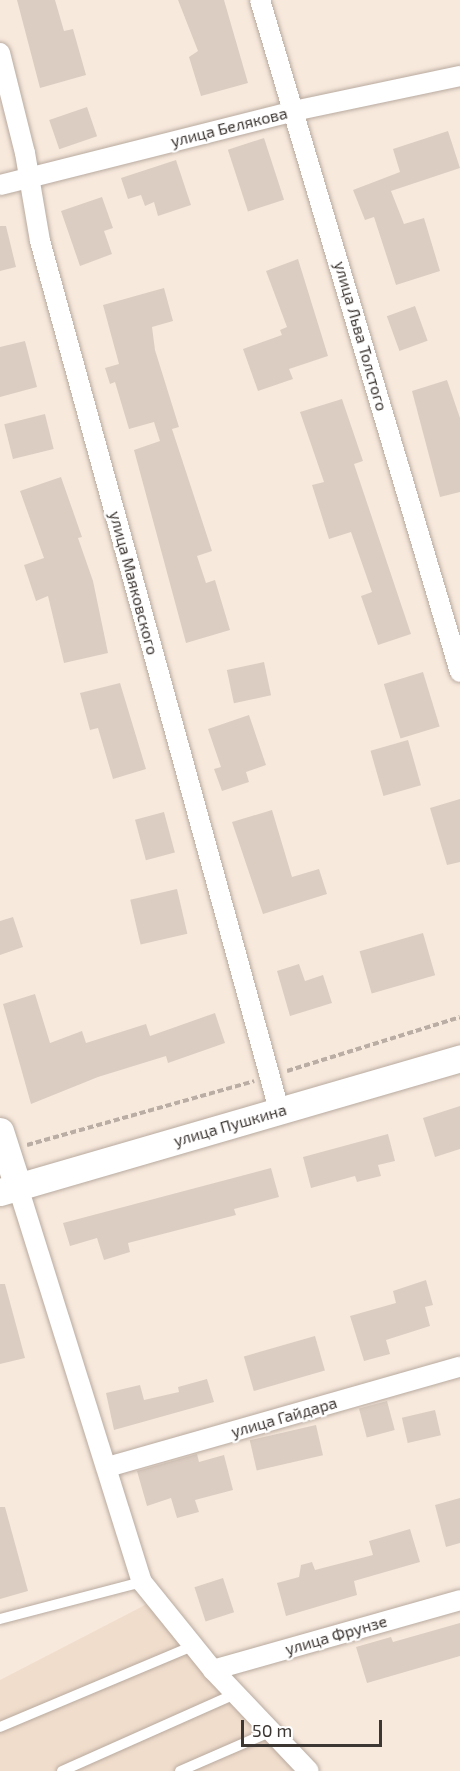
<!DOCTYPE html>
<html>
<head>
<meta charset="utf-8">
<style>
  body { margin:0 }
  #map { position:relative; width:460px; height:1771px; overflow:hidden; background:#f8e9dd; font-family:"Exo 2",sans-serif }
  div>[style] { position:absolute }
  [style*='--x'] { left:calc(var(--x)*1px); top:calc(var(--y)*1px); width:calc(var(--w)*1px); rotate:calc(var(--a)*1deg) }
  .built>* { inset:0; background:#f1ddcc }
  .building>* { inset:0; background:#dccdc2; transform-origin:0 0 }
  .path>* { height:4px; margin-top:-2px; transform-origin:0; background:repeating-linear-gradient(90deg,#b9ada4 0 6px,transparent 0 9px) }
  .roads { filter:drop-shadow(0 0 2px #b8aa9f) drop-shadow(0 0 2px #b8aa9f) }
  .lane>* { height:10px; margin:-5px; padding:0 5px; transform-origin:5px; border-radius:5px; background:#fff }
  .street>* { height:20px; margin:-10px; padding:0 10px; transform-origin:10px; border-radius:10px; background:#fff }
  .secondary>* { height:27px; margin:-13.5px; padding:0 13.5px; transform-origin:13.5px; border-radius:13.5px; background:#fff }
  span { translate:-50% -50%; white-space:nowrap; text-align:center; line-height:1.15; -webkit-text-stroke:4.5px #fff; paint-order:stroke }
  .street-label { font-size:16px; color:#3d3733 }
  .scale { position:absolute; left:241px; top:1720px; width:141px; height:27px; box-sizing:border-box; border:3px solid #3d3733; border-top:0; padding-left:8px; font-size:18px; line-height:21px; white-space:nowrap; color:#3d3733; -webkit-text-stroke:4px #fff; paint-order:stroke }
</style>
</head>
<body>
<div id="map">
  <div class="built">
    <div style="clip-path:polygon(147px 1604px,294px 1771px,0 1771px,0 1680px)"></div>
  </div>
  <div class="building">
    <div style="clip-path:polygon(17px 0,55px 0,64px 31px,73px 29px,86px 75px,40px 88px)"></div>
    <div style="clip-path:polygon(178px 0,224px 0,248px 83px,201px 96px,189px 57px,198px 51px)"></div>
    <div style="left:87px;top:107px;width:31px;height:40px;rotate:71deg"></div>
    <div style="clip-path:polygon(448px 131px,460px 168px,391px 191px,404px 224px,424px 218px,440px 271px,396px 285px,374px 217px,365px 220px,353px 190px,400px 172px,393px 149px)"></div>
    <div style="left:264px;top:138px;width:65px;height:38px;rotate:72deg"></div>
    <div style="clip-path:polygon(176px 160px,191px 205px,158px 216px,154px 202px,145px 206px,141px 195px,128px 199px,121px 178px)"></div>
    <div style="clip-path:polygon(102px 197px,113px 228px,104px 231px,112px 254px,80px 266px,61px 211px)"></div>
    <div style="clip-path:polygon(0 226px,6px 226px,16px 267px,0 271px)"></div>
    <div style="clip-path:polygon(298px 259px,328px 356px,289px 369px,293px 379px,258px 391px,243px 349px,282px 335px,280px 330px,287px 327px,266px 271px)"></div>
    <div style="clip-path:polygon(164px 288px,173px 321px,152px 327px,155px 350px,179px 427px,172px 429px,212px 551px,197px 556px,206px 583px,215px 580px,230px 630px,186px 643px,134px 450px,160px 441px,154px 422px,129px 429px,115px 382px,110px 384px,105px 368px,119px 364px,103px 305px)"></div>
    <div style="left:415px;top:306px;width:37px;height:30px;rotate:70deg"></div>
    <div style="clip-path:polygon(25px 341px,37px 387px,0 397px,0 347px)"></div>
    <div style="clip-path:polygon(447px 380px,460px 418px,460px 492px,440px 497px,412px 391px)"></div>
    <div style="clip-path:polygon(342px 399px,363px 461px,354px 464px,411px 634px,378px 645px,361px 596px,372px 592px,351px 532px,329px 539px,312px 485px,324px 482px,300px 412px)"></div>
    <div style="left:45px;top:414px;width:36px;height:42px;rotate:76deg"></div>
    <div style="clip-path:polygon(61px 477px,82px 537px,78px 538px,93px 581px,108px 653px,64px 663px,48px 596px,36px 601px,24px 565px,44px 558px,20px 491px)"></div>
    <div style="left:264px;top:662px;width:34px;height:38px;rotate:78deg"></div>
    <div style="left:423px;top:672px;width:57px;height:41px;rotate:73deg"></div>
    <div style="clip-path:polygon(120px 683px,146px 769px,113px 779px,98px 728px,90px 730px,80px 693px)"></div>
    <div style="clip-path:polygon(249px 715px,266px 765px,246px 772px,249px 782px,222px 791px,214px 769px,221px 767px,208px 729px)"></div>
    <div style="left:408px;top:740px;width:47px;height:39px;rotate:74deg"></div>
    <div style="clip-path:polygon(460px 799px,460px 862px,447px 865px,430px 808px)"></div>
    <div style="clip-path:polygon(272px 810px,292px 877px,319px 869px,327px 894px,263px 914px,232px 822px)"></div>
    <div style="left:164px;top:812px;width:42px;height:30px;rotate:75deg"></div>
    <div style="left:177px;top:889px;width:46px;height:48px;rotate:77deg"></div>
    <div style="clip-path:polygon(13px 917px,23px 947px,0 955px,0 921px)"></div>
    <div style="left:423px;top:933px;width:44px;height:66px;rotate:74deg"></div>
    <div style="clip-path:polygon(299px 964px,305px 981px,323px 975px,332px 1003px,290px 1016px,277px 971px)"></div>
    <div style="clip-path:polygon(35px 994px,50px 1043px,82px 1031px,86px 1043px,146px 1024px,150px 1036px,215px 1013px,225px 1043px,168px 1063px,166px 1056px,98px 1077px,31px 1104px,3px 1004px)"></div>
    <div style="clip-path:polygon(460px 1106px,460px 1149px,435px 1157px,423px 1118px)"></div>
    <div style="clip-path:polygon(388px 1134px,395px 1161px,378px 1165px,381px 1176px,357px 1182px,355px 1176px,311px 1188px,303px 1157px)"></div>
    <div style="clip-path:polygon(271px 1168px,279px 1197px,234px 1209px,236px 1215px,128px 1243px,130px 1252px,104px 1260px,97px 1238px,70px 1246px,63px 1223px)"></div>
    <div style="clip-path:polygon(426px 1280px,433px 1305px,425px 1307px,430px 1326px,386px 1340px,390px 1354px,364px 1361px,350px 1316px,396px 1303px,393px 1291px)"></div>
    <div style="clip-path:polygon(0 1284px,5px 1284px,25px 1358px,0 1364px)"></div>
    <div style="left:315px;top:1336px;width:36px;height:74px;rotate:74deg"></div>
    <div style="clip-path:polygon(207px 1379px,214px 1402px,114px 1430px,106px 1393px,140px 1385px,144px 1400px,179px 1392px,178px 1387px)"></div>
    <div style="left:387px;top:1401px;width:30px;height:29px;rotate:75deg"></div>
    <div style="left:435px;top:1410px;width:26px;height:34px;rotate:77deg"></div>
    <div style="left:316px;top:1425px;width:31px;height:68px;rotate:77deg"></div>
    <div style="clip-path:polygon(197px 1454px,199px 1462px,224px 1455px,233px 1490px,195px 1500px,199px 1512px,177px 1518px,171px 1498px,147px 1506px,137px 1471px)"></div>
    <div style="clip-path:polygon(460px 1498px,460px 1543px,446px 1547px,435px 1505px)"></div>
    <div style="clip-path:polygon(0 1507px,5px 1507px,28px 1591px,0 1599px)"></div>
    <div style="clip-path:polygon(410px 1529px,420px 1562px,354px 1581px,357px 1595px,286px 1616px,277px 1583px,299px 1577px,301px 1565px,312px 1562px,315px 1570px,373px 1555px,369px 1541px)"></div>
    <div style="left:223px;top:1578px;width:36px;height:30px;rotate:72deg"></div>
    <div style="clip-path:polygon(460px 1623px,460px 1656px,367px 1683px,356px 1647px,391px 1637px,393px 1642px)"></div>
  </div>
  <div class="path">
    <div style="--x:287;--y:1071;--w:181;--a:-17.3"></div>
    <div style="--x:27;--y:1145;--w:236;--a:-15.7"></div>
  </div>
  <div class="roads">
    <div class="lane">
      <div style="--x:0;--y:1619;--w:147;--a:-14.6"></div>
      <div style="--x:0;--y:1727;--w:209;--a:-22.8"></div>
      <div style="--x:62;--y:1771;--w:192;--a:-24"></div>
      <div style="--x:180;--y:1771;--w:100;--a:-23.5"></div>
    </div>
    <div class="street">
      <div style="--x:260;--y:0;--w:701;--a:73.43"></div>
      <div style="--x:0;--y:53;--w:103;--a:76"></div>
      <div style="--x:25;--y:153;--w:89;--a:80.3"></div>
      <div style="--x:40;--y:241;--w:901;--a:74.62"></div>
      <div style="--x:0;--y:185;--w:303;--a:-14.1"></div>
      <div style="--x:294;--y:111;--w:170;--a:-11.9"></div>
      <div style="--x:18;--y:1187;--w:414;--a:72.6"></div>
      <div style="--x:142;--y:1582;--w:113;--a:51.1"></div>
      <div style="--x:213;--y:1670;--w:139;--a:46.5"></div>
      <div style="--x:108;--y:1467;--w:366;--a:-15.9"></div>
      <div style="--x:213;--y:1670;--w:257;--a:-15.8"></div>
    </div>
    <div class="secondary">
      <div style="--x:0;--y:1131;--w:59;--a:72.2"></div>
      <div style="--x:0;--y:1192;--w:479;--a:-16.2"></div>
    </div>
  </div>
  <div class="street-label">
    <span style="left:229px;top:127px;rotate:-14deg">улица Белякова</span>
    <span style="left:361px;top:336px;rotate:74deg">улица Льва Толстого</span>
    <span style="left:134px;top:583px;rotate:75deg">улица Маяковского</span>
    <span style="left:230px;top:1125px;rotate:-16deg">улица Пушкина</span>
    <span style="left:284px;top:1417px;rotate:-16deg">улица Гайдара</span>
    <span style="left:336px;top:1635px;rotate:-16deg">улица Фрунзе</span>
  </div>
  <div class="scale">50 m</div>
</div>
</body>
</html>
